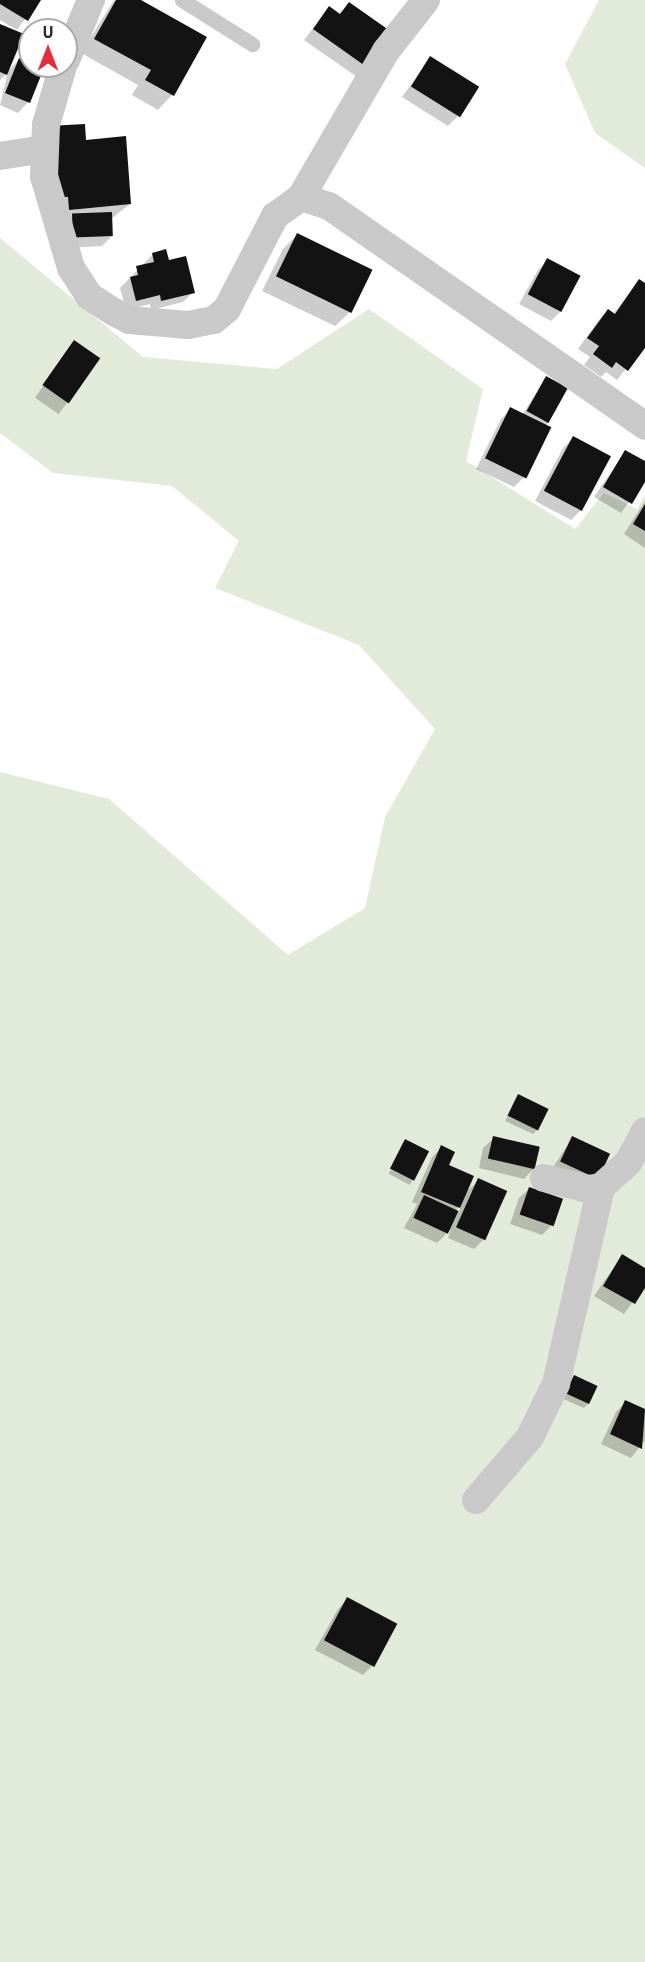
<!DOCTYPE html>
<html>
<head>
<meta charset="utf-8">
<style>
  body { margin:0 }
  #map { position:relative; width:645px; height:1962px; overflow:hidden; background:#fff; font-family:"IBM Plex Sans",sans-serif }
  div>[style] { position:absolute }
  [style*='--x'] { left:calc(var(--x)*1px); top:calc(var(--y)*1px); width:calc(var(--w)*1px); rotate:calc(var(--a)*1deg) }
  .green>* { inset:0; background:#e2ead9 }
  .shadow>* { inset:0; background:#0003; transform-origin:0 0 }
  .building>* { inset:0; background:#131313; transform-origin:0 0 }
  .service>* { height:15px; margin:-7.5px; padding:0 7.5px; transform-origin:7.5px; border-radius:7.5px; background:#c9c9c9 }
  .minor>* { height:28px; margin:-14px; padding:0 14px; transform-origin:14px; border-radius:14px; background:#c9c9c9 }
  span { translate:-50% -50%; white-space:nowrap; text-align:center; line-height:1.15; -webkit-text-stroke:6px #fff; paint-order:stroke }
  .north { position:absolute; left:18px; top:18px; width:60px; height:60px; box-sizing:border-box; background:#fff; border:2px solid #ababab; border-radius:50%; rotate:0deg; font-size:16px; font-weight:700; line-height:24px; text-align:center; color:#2c2c2c }
  .north::after { content:''; display:block; margin:auto; width:21px; height:27px; background:#e62b3d; clip-path:polygon(50% 0,100% 100%,50% 72%,0 100%) }
</style>
</head>
<body>
<div id="map">
  <div class="green">
    <div style="clip-path:polygon(599px 0,645px 0,645px 168px,595px 133px,565px 64px)"></div>
    <div style="clip-path:polygon(0 238px,143px 357px,277px 369px,369px 309px,483px 389px,466px 461px,575px 529px,604px 493px,637px 509px,645px 495px,645px 1962px,0 1962px,0 772px,109px 799px,288px 955px,365px 908px,385px 817px,435px 729px,359px 645px,215px 588px,239px 541px,172px 486px,53px 473px,0 433px)"></div>
  </div>
  <div class="shadow">
    <div style="clip-path:polygon(0 0,39px 0,17px 30px,0 20px)"></div>
    <div style="clip-path:polygon(114px 0,138px 0,205px 38px,172px 95px,158px 110px,132px 95px,138px 85px,81px 53px)"></div>
    <div style="clip-path:polygon(349px 4px,391px 33px,357px 77px,304px 40px,329px 8px,338px 15px)"></div>
    <div style="clip-path:polygon(0 25px,7px 72px,19px 60px,28px 39px,30px 66px,42px 66px,28px 102px,18px 113px,0 105px,8px 72px,0 80px)"></div>
    <div style="clip-path:polygon(430px 58px,458px 116px,448px 126px,402px 97px)"></div>
    <div style="clip-path:polygon(84px 141px,130px 204px,111px 219px,112px 236px,102px 246px,64px 248px,55px 223px)"></div>
    <div style="clip-path:polygon(297px 235px,350px 312px,335px 326px,262px 291px,283px 249px)"></div>
    <div style="clip-path:polygon(153px 254px,168px 262px,193px 292px,183px 302px,151px 310px,150px 304px,126px 310px,120px 288px)"></div>
    <div style="clip-path:polygon(548px 260px,561px 311px,551px 321px,519px 304px,538px 270px)"></div>
    <div style="clip-path:polygon(640px 281px,645px 285px,645px 345px,617px 380px,606px 372px,601px 377px,584px 365px,590px 357px,578px 349px,598px 321px,608px 311px,613px 314px)"></div>
    <div style="left:74px;top:342px;width:29px;height:68px;rotate:35deg"></div>
    <div style="clip-path:polygon(546px 378px,548px 422px,524px 477px,514px 487px,476px 469px,501px 419px,511px 409px,522px 415px)"></div>
    <div style="clip-path:polygon(573px 438px,581px 510px,571px 520px,535px 501px,563px 448px)"></div>
    <div style="clip-path:polygon(625px 452px,645px 463px,645px 479px,621px 513px,594px 497px)"></div>
    <div style="clip-path:polygon(645px 501px,645px 548px,624px 534px)"></div>
    <div style="clip-path:polygon(519px 1096px,538px 1129px,533px 1134px,505px 1121px)"></div>
    <div style="clip-path:polygon(494px 1138px,534px 1168px,524px 1179px,479px 1168px,483px 1148px)"></div>
    <div style="clip-path:polygon(572px 1138px,608px 1155px,586px 1190px,550px 1172px)"></div>
    <div style="left:406px;top:1141px;width:24px;height:37px;rotate:28deg"></div>
    <div style="clip-path:polygon(evenodd,442px 1147px,447px 1165px,465px 1193px,479px 1180px,484px 1239px,474px 1249px,448px 1238px,451px 1229px,437px 1243px,404px 1228px,417px 1204px,412px 1202px,432px 1157px,442px 1147px,462px 1203px,459px 1212px,455px 1211px,462px 1203px)"></div>
    <div style="clip-path:polygon(530px 1188px,552px 1225px,542px 1235px,510px 1224px,519px 1198px)"></div>
    <div style="clip-path:polygon(622px 1256px,645px 1269px,645px 1285px,624px 1314px,594px 1296px)"></div>
    <div style="clip-path:polygon(574px 1377px,589px 1403px,584px 1408px,561px 1398px)"></div>
    <div style="clip-path:polygon(626px 1402px,645px 1411px,645px 1440px,631px 1458px,601px 1444px,616px 1412px)"></div>
    <div style="clip-path:polygon(348px 1599px,373px 1665px,363px 1675px,315px 1650px,338px 1609px)"></div>
  </div>
  <div class="building">
    <div style="clip-path:polygon(0 0,41px 0,28px 21px,0 4px)"></div>
    <div style="clip-path:polygon(116px 0,141px 0,207px 37px,174px 96px,145px 80px,151px 70px,94px 39px)"></div>
    <div style="clip-path:polygon(349px 2px,393px 33px,368px 68px,313px 29px,329px 6px,340px 14px)"></div>
    <div style="clip-path:polygon(0 24px,24px 34px,7px 75px,0 72px)"></div>
    <div style="clip-path:polygon(28px 37px,30px 38px,30px 58px,21px 54px)"></div>
    <div style="left:430px;top:56px;width:58px;height:36px;rotate:32deg"></div>
    <div style="clip-path:polygon(19px 58px,30px 66px,44px 68px,30px 103px,5px 93px)"></div>
    <div style="clip-path:polygon(85px 124px,86px 140px,126px 136px,131px 204px,69px 210px,68px 197px,59px 197px,48px 126px)"></div>
    <div style="left:112px;top:212px;width:24px;height:40px;rotate:88deg"></div>
    <div style="left:297px;top:233px;width:84px;height:48px;rotate:26deg"></div>
    <div style="clip-path:polygon(166px 249px,169px 260px,186px 256px,195px 293px,161px 301px,160px 295px,136px 301px,130px 277px,138px 275px,136px 266px,154px 262px,152px 253px)"></div>
    <div style="left:547px;top:258px;width:38px;height:41px;rotate:28deg"></div>
    <div style="clip-path:polygon(639px 279px,645px 283px,645px 348px,628px 371px,616px 362px,612px 368px,593px 354px,599px 346px,587px 338px,608px 309px,615px 314px)"></div>
    <div style="left:74px;top:340px;width:32px;height:55px;rotate:35deg"></div>
    <div style="left:546px;top:376px;width:25px;height:40px;rotate:29deg"></div>
    <div style="left:510px;top:407px;width:46px;height:57px;rotate:26deg"></div>
    <div style="left:573px;top:436px;width:43px;height:62px;rotate:28deg"></div>
    <div style="clip-path:polygon(625px 450px,645px 461px,645px 482px,632px 504px,603px 487px)"></div>
    <div style="clip-path:polygon(645px 504px,645px 531px,633px 524px)"></div>
    <div style="left:518px;top:1094px;width:34px;height:24px;rotate:26deg"></div>
    <div style="left:493px;top:1136px;width:48px;height:23px;rotate:13deg"></div>
    <div style="left:572px;top:1136px;width:42px;height:28px;rotate:25deg"></div>
    <div style="left:405px;top:1139px;width:27px;height:33px;rotate:27deg"></div>
    <div style="clip-path:polygon(441px 1145px,455px 1152px,449px 1165px,474px 1176px,460px 1208px,421px 1192px)"></div>
    <div style="left:478px;top:1178px;width:32px;height:54px;rotate:24deg"></div>
    <div style="left:529px;top:1187px;width:36px;height:29px;rotate:19deg"></div>
    <div style="left:424px;top:1195px;width:38px;height:25px;rotate:25deg"></div>
    <div style="clip-path:polygon(622px 1254px,645px 1268px,645px 1288px,635px 1304px,603px 1286px)"></div>
    <div style="left:574px;top:1375px;width:26px;height:20px;rotate:25deg"></div>
    <div style="clip-path:polygon(625px 1400px,645px 1409px,642px 1449px,610px 1434px)"></div>
    <div style="left:347px;top:1597px;width:57px;height:49px;rotate:28deg"></div>
  </div>
  <div class="service">
    <div style="--x:182;--y:0;--w:83;--a:32.2"></div>
  </div>
  <div class="minor">
    <div style="--x:66;--y:60;--w:65;--a:-67.4"></div>
    <div style="--x:63;--y:66;--w:61;--a:106.1"></div>
    <div style="--x:46;--y:125;--w:51;--a:92.2"></div>
    <div style="--x:44;--y:176;--w:96;--a:73.6"></div>
    <div style="--x:71;--y:268;--w:33;--a:57"></div>
    <div style="--x:89;--y:296;--w:30;--a:33"></div>
    <div style="--x:114;--y:312;--w:17;--a:28"></div>
    <div style="--x:129;--y:320;--w:59;--a:4.8"></div>
    <div style="--x:188;--y:325;--w:26;--a:-11"></div>
    <div style="--x:214;--y:320;--w:17;--a:-40"></div>
    <div style="--x:227;--y:309;--w:105;--a:-62.7"></div>
    <div style="--x:275;--y:216;--w:32;--a:-36"></div>
    <div style="--x:301;--y:197;--w:29;--a:18"></div>
    <div style="--x:329;--y:206;--w:385;--a:34.8"></div>
    <div style="--x:0;--y:156;--w:45;--a:-9"></div>
    <div style="--x:301;--y:197;--w:169;--a:-59.8"></div>
    <div style="--x:386;--y:51;--w:65;--a:-51.9"></div>
    <div style="--x:544;--y:1178;--w:45;--a:14"></div>
    <div style="--x:588;--y:1189;--w:13;--a:-9"></div>
    <div style="--x:601;--y:1187;--w:36;--a:-42"></div>
    <div style="--x:628;--y:1163;--w:36;--a:-62"></div>
    <div style="--x:476;--y:1500;--w:83;--a:-49.4"></div>
    <div style="--x:530;--y:1437;--w:59;--a:-63.9"></div>
    <div style="--x:556;--y:1384;--w:202;--a:-77.1"></div>
  </div>
  <div class="north">U</div>
</div>
</body>
</html>
